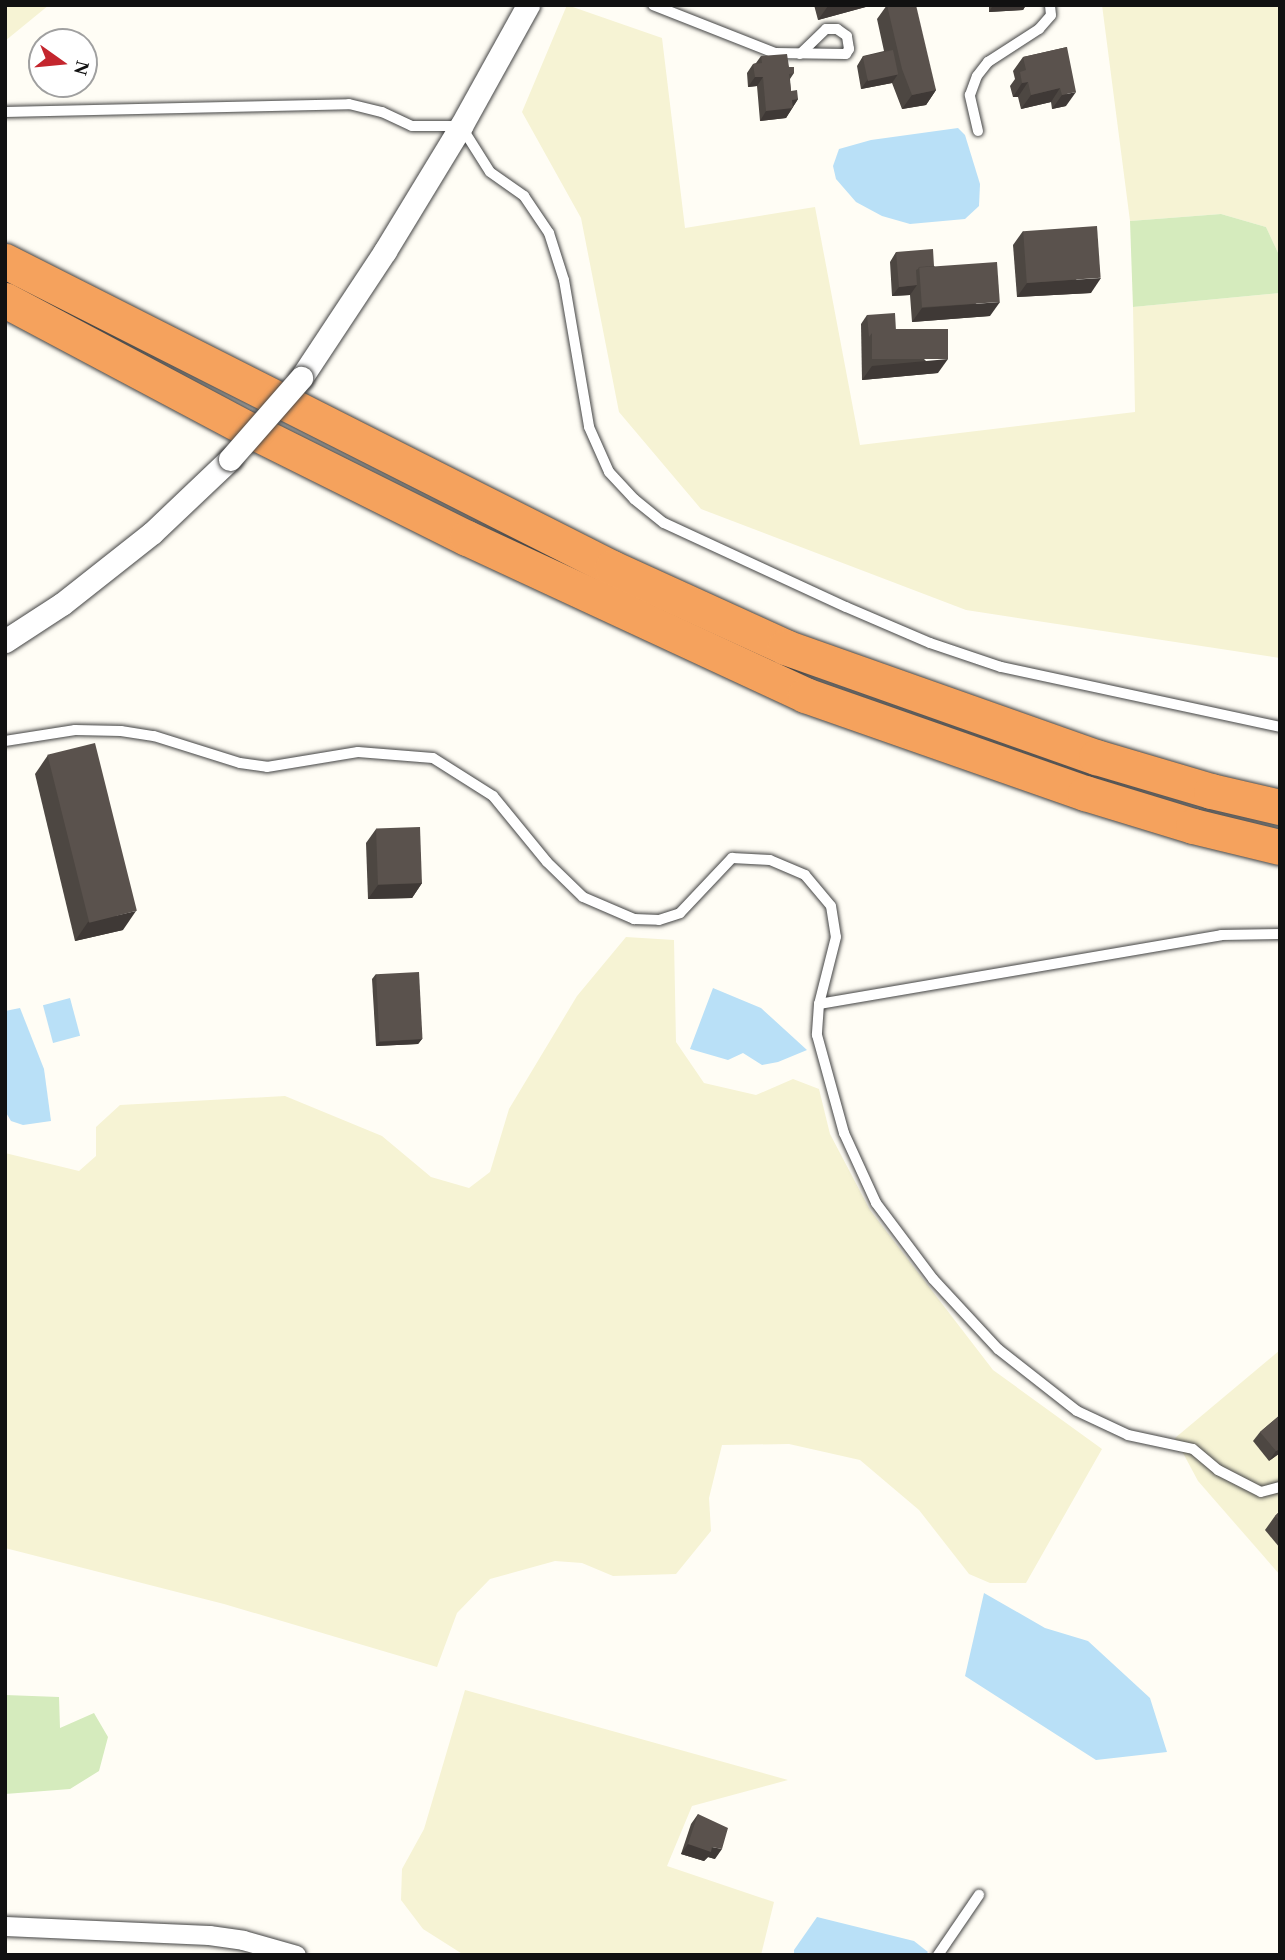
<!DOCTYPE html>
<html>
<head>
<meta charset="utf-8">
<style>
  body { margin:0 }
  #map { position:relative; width:1285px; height:1960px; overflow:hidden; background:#fffdf5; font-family:"Times New Roman",serif }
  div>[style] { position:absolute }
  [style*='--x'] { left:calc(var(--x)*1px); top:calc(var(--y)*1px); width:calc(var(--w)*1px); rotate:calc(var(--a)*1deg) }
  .farmland>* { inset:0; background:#f6f3d4 }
  .green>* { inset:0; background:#d5ebbd }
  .water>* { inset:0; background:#b9e0f7; transform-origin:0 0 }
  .roads { filter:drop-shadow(0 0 2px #444) drop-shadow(0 0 2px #444) }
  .service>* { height:10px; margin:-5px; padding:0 5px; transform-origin:5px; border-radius:5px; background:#fff }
  .minor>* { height:19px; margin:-9.5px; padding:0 9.5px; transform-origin:9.5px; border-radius:9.5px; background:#fff }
  .tertiary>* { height:23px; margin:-11.5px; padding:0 11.5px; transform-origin:11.5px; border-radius:11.5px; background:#fff }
  .motorway>* { height:35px; margin:-17.5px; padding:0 17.5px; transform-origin:17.5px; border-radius:17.5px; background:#f5a25d }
  .bridges { filter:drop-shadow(0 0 2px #444) drop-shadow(0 0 2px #444) }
  .tertiary-bridge>* { height:23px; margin:-11.5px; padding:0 11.5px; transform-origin:11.5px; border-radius:11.5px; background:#fff }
  .wall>* { inset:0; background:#4d4742 }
  .shaded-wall>* { inset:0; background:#3f3936 }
  .building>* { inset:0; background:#5a524d; transform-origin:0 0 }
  span { translate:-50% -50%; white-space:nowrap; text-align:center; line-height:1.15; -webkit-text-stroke:7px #fff; paint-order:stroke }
  .frame { position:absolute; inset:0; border:7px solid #111; pointer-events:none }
  .north { position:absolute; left:28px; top:28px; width:70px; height:70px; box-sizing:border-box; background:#fff; border:2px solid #a0a0a0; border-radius:50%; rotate:105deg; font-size:19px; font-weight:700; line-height:28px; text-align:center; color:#111 }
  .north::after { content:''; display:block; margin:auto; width:24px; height:32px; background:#c4262e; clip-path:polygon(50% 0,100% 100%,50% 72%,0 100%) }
</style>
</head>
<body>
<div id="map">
  <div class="farmland">
    <div style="clip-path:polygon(5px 5px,49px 5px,5px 41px)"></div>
    <div style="clip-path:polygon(567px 5px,662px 38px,685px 228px,815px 207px,860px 445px,1135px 412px,1133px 307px,1280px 293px,1280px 658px,966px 610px,701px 509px,619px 412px,581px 218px,522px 112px)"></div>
    <div style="clip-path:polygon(1102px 5px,1280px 5px,1280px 257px,1266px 227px,1221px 214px,1130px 221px)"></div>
    <div style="clip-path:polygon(626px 937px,674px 940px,676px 1042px,704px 1083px,756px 1095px,793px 1079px,819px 1089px,830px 1134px,870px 1210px,993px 1370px,1102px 1449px,1026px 1583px,990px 1583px,969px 1574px,919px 1510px,860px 1460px,789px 1444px,722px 1445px,709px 1498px,711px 1531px,676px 1574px,613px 1576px,582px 1563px,555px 1561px,490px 1579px,457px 1613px,437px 1667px,224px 1604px,5px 1548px,5px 1153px,79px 1171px,96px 1156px,96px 1127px,120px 1105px,285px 1096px,382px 1136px,431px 1177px,469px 1188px,490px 1172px,509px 1109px,577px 996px)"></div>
    <div style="clip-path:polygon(1280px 1350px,1280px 1575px,1198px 1481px,1175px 1438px)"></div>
    <div style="clip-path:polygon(465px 1690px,788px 1780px,692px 1806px,667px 1866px,774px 1902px,761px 1955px,464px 1955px,423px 1929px,401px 1900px,402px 1869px,424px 1829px)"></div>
  </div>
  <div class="green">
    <div style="clip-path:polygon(1221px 214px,1266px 227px,1280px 257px,1280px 293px,1133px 307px,1130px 221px)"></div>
    <div style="clip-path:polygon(5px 1695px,59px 1697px,60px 1728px,94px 1713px,108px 1737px,99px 1771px,70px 1789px,5px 1794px)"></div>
  </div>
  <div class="water">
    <div style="clip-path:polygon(958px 128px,965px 135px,980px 184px,979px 206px,965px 219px,910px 224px,882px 216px,856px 202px,836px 179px,833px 166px,839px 149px,871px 140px)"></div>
    <div style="clip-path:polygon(713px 988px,761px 1008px,807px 1050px,778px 1062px,762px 1065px,743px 1053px,728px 1060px,690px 1049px)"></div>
    <div style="left:70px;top:998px;width:39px;height:28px;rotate:75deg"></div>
    <div style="clip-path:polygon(20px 1008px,44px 1069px,51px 1121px,23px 1125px,11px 1121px,5px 1111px,5px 1011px)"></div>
    <div style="clip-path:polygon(984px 1593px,1045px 1628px,1088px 1641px,1150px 1698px,1167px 1752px,1096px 1760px,965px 1676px)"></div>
    <div style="clip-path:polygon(817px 1917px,914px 1941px,928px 1952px,925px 1955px,794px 1955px,794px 1950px)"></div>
  </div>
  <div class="roads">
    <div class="service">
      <div style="--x:653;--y:5;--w:131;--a:21.5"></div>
      <div style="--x:775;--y:53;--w:71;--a:0.8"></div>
      <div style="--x:846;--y:54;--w:6;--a:-59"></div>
      <div style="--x:849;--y:49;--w:13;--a:-99"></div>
      <div style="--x:847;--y:36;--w:12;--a:-145"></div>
      <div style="--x:837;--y:29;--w:11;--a:180"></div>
      <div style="--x:826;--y:29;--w:36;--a:136"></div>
      <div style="--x:5;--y:112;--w:344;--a:-1.3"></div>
      <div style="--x:349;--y:104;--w:34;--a:14"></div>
      <div style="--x:382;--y:112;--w:33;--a:25"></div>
      <div style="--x:412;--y:126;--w:49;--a:0"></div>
      <div style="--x:461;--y:126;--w:54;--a:57.8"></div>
      <div style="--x:490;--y:172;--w:42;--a:35.2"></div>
      <div style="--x:524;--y:196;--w:45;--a:56"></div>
      <div style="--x:549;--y:233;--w:49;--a:72.3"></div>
      <div style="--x:564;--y:280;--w:149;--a:80.3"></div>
      <div style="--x:589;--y:427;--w:49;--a:66"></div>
      <div style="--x:609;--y:472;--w:37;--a:47"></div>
      <div style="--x:634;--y:499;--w:38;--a:39"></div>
      <div style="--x:664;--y:523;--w:200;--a:24.8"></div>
      <div style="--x:846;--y:607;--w:91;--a:23.2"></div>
      <div style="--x:930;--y:643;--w:75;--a:18.7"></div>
      <div style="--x:1001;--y:667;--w:285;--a:12.1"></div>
      <div style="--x:978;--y:131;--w:37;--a:-103"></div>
      <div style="--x:970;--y:95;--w:20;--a:-70"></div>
      <div style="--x:977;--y:76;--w:18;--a:-52"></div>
      <div style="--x:988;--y:62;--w:61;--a:-32.9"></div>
      <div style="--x:1039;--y:29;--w:18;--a:-49"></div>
      <div style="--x:1051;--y:15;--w:10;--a:-96"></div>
      <div style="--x:5;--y:741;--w:71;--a:-8.9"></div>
      <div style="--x:75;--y:730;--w:46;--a:1.2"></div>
      <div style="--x:121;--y:731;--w:33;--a:9"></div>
      <div style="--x:154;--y:736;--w:90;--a:17.4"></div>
      <div style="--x:240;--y:763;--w:27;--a:8"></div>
      <div style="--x:267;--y:767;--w:92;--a:-9.4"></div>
      <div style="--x:358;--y:752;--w:75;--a:4.6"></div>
      <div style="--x:433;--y:758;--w:71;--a:32.3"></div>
      <div style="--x:493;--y:796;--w:85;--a:50.7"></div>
      <div style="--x:547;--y:862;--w:50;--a:44.2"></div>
      <div style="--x:583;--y:897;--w:56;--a:23.3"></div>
      <div style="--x:634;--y:919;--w:25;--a:2"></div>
      <div style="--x:659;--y:920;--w:22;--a:-18"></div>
      <div style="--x:680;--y:913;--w:76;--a:-46.6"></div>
      <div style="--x:732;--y:858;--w:38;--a:3"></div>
      <div style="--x:770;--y:860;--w:38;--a:23"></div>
      <div style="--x:805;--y:875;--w:40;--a:50"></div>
      <div style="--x:831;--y:906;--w:31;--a:81"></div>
      <div style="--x:836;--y:937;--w:69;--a:104.2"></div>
      <div style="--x:819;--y:1004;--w:31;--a:94"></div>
      <div style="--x:817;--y:1035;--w:102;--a:74.6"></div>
      <div style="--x:844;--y:1133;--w:77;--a:65.4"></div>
      <div style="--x:876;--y:1203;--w:95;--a:53.1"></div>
      <div style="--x:933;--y:1279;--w:96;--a:47.1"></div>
      <div style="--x:998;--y:1349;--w:100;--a:38.1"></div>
      <div style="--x:1077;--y:1411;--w:56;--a:25.2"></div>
      <div style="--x:1128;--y:1435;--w:66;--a:12.2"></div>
      <div style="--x:1193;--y:1449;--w:33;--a:40"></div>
      <div style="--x:1218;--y:1470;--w:48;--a:27.1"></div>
      <div style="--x:1261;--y:1492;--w:20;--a:-15"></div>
      <div style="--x:819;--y:1004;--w:408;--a:-9.7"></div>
      <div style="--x:1221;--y:935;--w:59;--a:-1"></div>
      <div style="--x:938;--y:1955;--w:73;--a:-55.7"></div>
    </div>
    <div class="minor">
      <div style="--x:5;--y:1926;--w:204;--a:2.5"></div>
      <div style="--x:209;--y:1935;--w:34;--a:8"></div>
      <div style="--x:243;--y:1940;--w:55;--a:15.8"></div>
    </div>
    <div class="tertiary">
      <div style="--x:301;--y:378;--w:152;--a:-56.5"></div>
      <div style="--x:385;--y:251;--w:146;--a:-58.7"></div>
      <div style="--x:461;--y:126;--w:138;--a:-61"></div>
      <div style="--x:5;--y:641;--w:68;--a:-33"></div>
      <div style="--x:62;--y:604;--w:115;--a:-38.3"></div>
      <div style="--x:152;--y:533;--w:108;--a:-43.5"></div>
    </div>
    <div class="motorway">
      <div style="--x:5;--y:261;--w:680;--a:26.83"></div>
      <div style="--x:612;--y:568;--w:190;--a:24.5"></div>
      <div style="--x:785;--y:647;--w:330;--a:19.5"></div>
      <div style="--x:1096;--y:757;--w:120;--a:16.5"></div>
      <div style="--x:1211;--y:791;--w:71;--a:13.1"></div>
      <div style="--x:5;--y:300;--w:277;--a:28"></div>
      <div style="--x:250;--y:430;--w:242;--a:26.5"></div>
      <div style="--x:467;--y:538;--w:373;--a:24.9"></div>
      <div style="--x:805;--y:695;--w:297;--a:19.3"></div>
      <div style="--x:1085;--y:793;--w:113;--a:17"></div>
      <div style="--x:1193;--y:826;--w:89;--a:13.6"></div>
    </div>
  </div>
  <div class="bridges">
    <div class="tertiary-bridge">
      <div style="--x:230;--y:459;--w:108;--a:-48.8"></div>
    </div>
  </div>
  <div class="wall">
    <div style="clip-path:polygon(814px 5px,873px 5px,818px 20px)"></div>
    <div style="clip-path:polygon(887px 5px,936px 90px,926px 105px,902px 109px,892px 83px,861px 89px,857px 66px,863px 56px,884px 51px,877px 19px)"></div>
    <div style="clip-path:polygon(989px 5px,1026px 5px,1023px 10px,989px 12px)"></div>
    <div style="clip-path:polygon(1067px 47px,1066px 106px,1052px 109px,1051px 102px,1021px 109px,1018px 97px,1013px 97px,1010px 86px,1015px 79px,1013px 71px,1023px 57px)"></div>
    <div style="clip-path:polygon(761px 56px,789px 67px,794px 73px,790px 79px,791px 91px,798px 99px,786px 118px,760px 121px,757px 86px,748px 87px,747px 73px,753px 64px,756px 63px)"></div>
    <div style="clip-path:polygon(1023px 231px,1091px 293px,1017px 297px,1013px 245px)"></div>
    <div style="clip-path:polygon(896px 252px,934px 266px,990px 316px,912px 322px,910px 295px,892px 296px,890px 262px)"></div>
    <div style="clip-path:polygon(867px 315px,896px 331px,938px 373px,862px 380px,861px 324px)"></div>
    <div style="clip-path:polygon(48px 755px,123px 930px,75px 941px,35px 774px)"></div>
    <div style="clip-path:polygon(376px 829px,422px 883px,412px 898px,368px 899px,366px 843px)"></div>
    <div style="clip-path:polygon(376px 974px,422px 1039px,418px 1044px,376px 1046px,372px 979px)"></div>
    <div style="clip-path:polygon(1280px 1415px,1280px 1453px,1269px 1461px,1253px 1441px,1260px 1432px)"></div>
    <div style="clip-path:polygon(1280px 1511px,1280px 1548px,1265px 1530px,1275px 1516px)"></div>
    <div style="clip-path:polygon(698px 1814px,715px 1859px,708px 1857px,704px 1861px,681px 1854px,691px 1824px)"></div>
  </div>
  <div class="shaded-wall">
    <div style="clip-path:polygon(830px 5px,873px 5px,818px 20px,828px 6px)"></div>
    <div style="clip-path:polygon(993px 5px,1026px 5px,1023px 10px,989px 12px)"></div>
    <div style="clip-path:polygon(898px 74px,892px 83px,861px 89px,868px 79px)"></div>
    <div style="clip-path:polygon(755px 77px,763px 77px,757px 86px,748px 87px)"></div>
    <div style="clip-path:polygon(1028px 82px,1018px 97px,1013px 97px,1022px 83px)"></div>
    <div style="clip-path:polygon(1060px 88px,1051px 102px,1021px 109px,1031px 95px)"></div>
    <div style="clip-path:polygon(936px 90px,926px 105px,902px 109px,912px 95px)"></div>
    <div style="clip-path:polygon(1076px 92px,1066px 106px,1052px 109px,1062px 95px)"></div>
    <div style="clip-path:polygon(798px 99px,786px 118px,760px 121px,766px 111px,792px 100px)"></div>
    <div style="clip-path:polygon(1101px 278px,1091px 293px,1017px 297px,1027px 283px)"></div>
    <div style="clip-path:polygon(917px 285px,910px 295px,892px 296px,899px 287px)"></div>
    <div style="clip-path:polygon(1000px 302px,990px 316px,912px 322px,922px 308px)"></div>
    <div style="clip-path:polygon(948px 359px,938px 373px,862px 380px,872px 366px)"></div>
    <div style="clip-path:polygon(422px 883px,412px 898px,368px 899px,378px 885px)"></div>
    <div style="clip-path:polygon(136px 911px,123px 930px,75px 941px,88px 922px)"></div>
    <div style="clip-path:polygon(422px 1039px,418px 1044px,376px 1046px,379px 1042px)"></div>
    <div style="clip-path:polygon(1280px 1449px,1280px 1453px,1269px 1461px,1276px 1451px)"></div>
    <div style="clip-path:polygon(688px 1844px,712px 1847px,722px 1849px,715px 1859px,708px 1857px,704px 1861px,681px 1854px)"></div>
  </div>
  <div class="building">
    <div style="clip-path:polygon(887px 5px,916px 5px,936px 90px,912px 95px,902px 69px)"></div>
    <div style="clip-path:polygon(1067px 47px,1076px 92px,1062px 95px,1060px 88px,1031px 95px,1028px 82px,1022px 83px,1020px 72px,1026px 70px,1023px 57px)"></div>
    <div style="left:893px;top:50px;width:25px;height:31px;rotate:78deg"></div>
    <div style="clip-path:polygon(787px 54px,789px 67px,794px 67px,794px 73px,789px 74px,791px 91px,797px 90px,798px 99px,792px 100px,793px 108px,766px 111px,763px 77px,755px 77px,753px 64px,762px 63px,761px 56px)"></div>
    <div style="left:1097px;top:226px;width:52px;height:74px;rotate:86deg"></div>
    <div style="clip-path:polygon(933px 249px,934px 266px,919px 267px,918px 269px,916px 270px,917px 285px,899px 287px,896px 252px)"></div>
    <div style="left:997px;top:262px;width:40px;height:78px;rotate:86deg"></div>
    <div style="clip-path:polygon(895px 313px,896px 331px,872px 333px,869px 337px,867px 315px)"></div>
    <div style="left:948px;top:329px;width:30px;height:76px;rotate:90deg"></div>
    <div style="left:95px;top:743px;width:173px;height:49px;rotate:76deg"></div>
    <div style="left:420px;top:827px;width:56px;height:44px;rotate:88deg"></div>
    <div style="left:419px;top:972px;width:67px;height:43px;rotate:87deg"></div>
    <div style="clip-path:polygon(1280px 1415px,1280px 1449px,1276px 1451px,1260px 1432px)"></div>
    <div style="clip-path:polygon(1280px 1511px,1280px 1521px,1275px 1516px)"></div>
    <div style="clip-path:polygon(698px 1814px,728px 1828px,722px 1849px,712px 1847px,711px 1852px,688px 1844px)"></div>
  </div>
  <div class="frame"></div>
  <div class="north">N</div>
</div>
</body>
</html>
